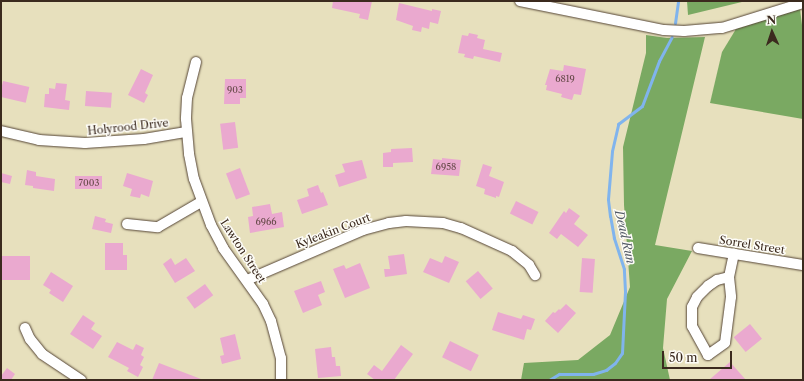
<!DOCTYPE html>
<html>
<head>
<meta charset="utf-8">
<style>
  body { margin:0 }
  #map { position:relative; width:804px; height:381px; overflow:hidden; background:#e7e0bd; font-family:"Libre Caslon Text",serif }
  div>[style] { position:absolute }
  [style*='--x'] { left:calc(var(--x)*1px); top:calc(var(--y)*1px); width:calc(var(--w)*1px); rotate:calc(var(--a)*1deg) }
  .forest>* { inset:0; background:#7aa962 }
  .stream>* { height:3px; margin:-1.5px; padding:0 1.5px; transform-origin:1.5px; border-radius:1.5px; background:#80b4ed }
  .building>* { inset:0; background:#eaa9cf; transform-origin:0 0 }
  .roads { filter:drop-shadow(0 0 1px #554536) drop-shadow(0 0 1px #554536) }
  .minor>* { height:10px; margin:-5px; padding:0 5px; transform-origin:5px; border-radius:5px; background:#fff }
  span { translate:-50% -50%; white-space:nowrap; text-align:center; line-height:1.15; -webkit-text-stroke:3px #fdfcf7; paint-order:stroke }
  .number-label { font-size:9px; color:#674a4a }
  .number-label span { -webkit-text-stroke-width:0 }
  .street-label { font-size:11px; color:#3b2a1e }
  .water-label { font-size:12px; color:#535a66; font-style:italic }
  .frame { position:absolute; inset:0; border:2px solid #3b2a1e; pointer-events:none }
  .north { position:absolute; left:752px; top:12px; width:40px; height:40px; -webkit-text-stroke:3px #fdfcf7; paint-order:stroke; rotate:357deg; font-size:11px; font-weight:700; line-height:16px; text-align:center; color:#3b2a1e }
  .north::after { content:''; display:block; margin:auto; width:14px; height:18px; background:#3b2a1e; clip-path:polygon(50% 0,100% 100%,50% 72%,0 100%) }
  .scale { position:absolute; left:662px; top:351px; width:70px; height:18px; box-sizing:border-box; border:2px solid #3b2a1e; border-top:0; padding-left:5px; font-size:12px; line-height:14px; white-space:nowrap; color:#3b2a1e; -webkit-text-stroke:3px #fdfcf7; paint-order:stroke }
</style>
</head>
<body>
<div id="map">
  <div class="forest">
    <div style="clip-path:polygon(687px 1px,746px 1px,688px 15px)"></div>
    <div style="clip-path:polygon(800px 9px,803px 33px,803px 119px,710px 103px,722px 52px,736px 29px)"></div>
    <div style="clip-path:polygon(646px 35px,667px 38px,705px 37px,655px 245px,692px 251px,667px 299px,663px 348px,670px 380px,521px 380px,524px 363px,578px 360px,610px 335px,630px 287px,624px 205px,623px 147px,646px 53px)"></div>
  </div>
  <div class="stream">
    <div style="--x:675;--y:23;--w:22;--a:-82"></div>
    <div style="--x:549;--y:380;--w:12;--a:-31"></div>
    <div style="--x:559;--y:374;--w:34;--a:0"></div>
    <div style="--x:593;--y:374;--w:14;--a:-17"></div>
    <div style="--x:606;--y:370;--w:11;--a:-38"></div>
    <div style="--x:615;--y:363;--w:12;--a:-55"></div>
    <div style="--x:622;--y:353;--w:62;--a:-87.2"></div>
    <div style="--x:625;--y:291;--w:22;--a:-93"></div>
    <div style="--x:624;--y:269;--w:33;--a:-108"></div>
    <div style="--x:614;--y:238;--w:22;--a:-100"></div>
    <div style="--x:610;--y:216;--w:17;--a:-97"></div>
    <div style="--x:608;--y:199;--w:48;--a:-85.2"></div>
    <div style="--x:612;--y:151;--w:28;--a:-77"></div>
    <div style="--x:618;--y:124;--w:30;--a:-37"></div>
    <div style="--x:642;--y:106;--w:48;--a:-69.3"></div>
    <div style="--x:659;--y:61;--w:27;--a:-62"></div>
  </div>
  <div class="building">
    <div style="clip-path:polygon(333px 1px,372px 1px,368px 20px,359px 18px,360px 14px,332px 8px)"></div>
    <div style="clip-path:polygon(399px 3px,432px 11px,432px 9px,441px 11px,438px 24px,430px 22px,429px 29px,422px 27px,421px 32px,412px 30px,413px 26px,396px 20px)"></div>
    <div style="clip-path:polygon(469px 33px,478px 35px,477px 38px,485px 40px,483px 49px,502px 53px,500px 62px,474px 56px,473px 59px,464px 57px,465px 54px,458px 53px,462px 35px,468px 36px)"></div>
    <div style="clip-path:polygon(564px 65px,586px 69px,581px 95px,574px 94px,572px 100px,561px 97px,562px 94px,546px 90px,547px 85px,545px 85px,550px 69px,563px 71px)"></div>
    <div style="clip-path:polygon(141px 69px,153px 75px,145px 93px,148px 95px,144px 103px,128px 95px)"></div>
    <div style="clip-path:polygon(225px 79px,246px 79px,246px 98px,240px 98px,240px 104px,224px 104px)"></div>
    <div style="left:3px;top:81px;width:27px;height:16px;rotate:13deg"></div>
    <div style="clip-path:polygon(56px 83px,67px 84px,65px 100px,70px 101px,69px 110px,44px 107px,45px 94px,49px 94px,49px 88px,55px 89px)"></div>
    <div style="left:86px;top:91px;width:26px;height:15px;rotate:4deg"></div>
    <div style="left:235px;top:122px;width:26px;height:15px;rotate:83deg"></div>
    <div style="clip-path:polygon(412px 148px,413px 162px,393px 163px,393px 167px,383px 167px,383px 153px,391px 152px,391px 149px)"></div>
    <div style="clip-path:polygon(442px 158px,461px 160px,459px 176px,431px 174px,433px 159px,442px 160px)"></div>
    <div style="clip-path:polygon(362px 160px,367px 178px,339px 187px,335px 175px,345px 172px,342px 164px)"></div>
    <div style="clip-path:polygon(483px 164px,492px 167px,489px 176px,504px 182px,499px 197px,496px 196px,496px 198px,484px 194px,485px 189px,476px 186px)"></div>
    <div style="left:240px;top:168px;width:28px;height:15px;rotate:69deg"></div>
    <div style="clip-path:polygon(27px 170px,36px 172px,36px 176px,55px 179px,54px 191px,33px 188px,33px 186px,25px 185px)"></div>
    <div style="clip-path:polygon(1px 173px,12px 176px,10px 184px,1px 182px)"></div>
    <div style="clip-path:polygon(127px 173px,153px 181px,149px 197px,141px 194px,140px 198px,130px 196px,132px 189px,123px 186px)"></div>
    <div style="left:75px;top:176px;width:27px;height:13px"></div>
    <div style="clip-path:polygon(318px 185px,321px 193px,323px 192px,328px 205px,302px 214px,297px 200px,309px 196px,307px 189px)"></div>
    <div style="left:516px;top:201px;width:25px;height:14px;rotate:26deg"></div>
    <div style="clip-path:polygon(270px 204px,272px 214px,282px 212px,284px 227px,250px 233px,248px 217px,253px 216px,252px 207px)"></div>
    <div style="clip-path:polygon(569px 208px,580px 216px,574px 224px,588px 235px,578px 247px,561px 234px,557px 239px,549px 233px,564px 211px,566px 213px)"></div>
    <div style="clip-path:polygon(95px 216px,106px 219px,105px 222px,113px 224px,111px 233px,92px 229px)"></div>
    <div style="clip-path:polygon(105px 243px,123px 243px,123px 255px,127px 255px,127px 270px,105px 270px)"></div>
    <div style="clip-path:polygon(404px 254px,407px 274px,385px 277px,384px 269px,390px 269px,388px 256px)"></div>
    <div style="left:1px;top:256px;width:29px;height:24px"></div>
    <div style="clip-path:polygon(445px 256px,459px 262px,449px 283px,423px 272px,430px 258px,442px 263px)"></div>
    <div style="clip-path:polygon(171px 258px,175px 265px,186px 258px,195px 271px,175px 283px,163px 264px)"></div>
    <div style="left:582px;top:258px;width:13px;height:34px;rotate:4deg"></div>
    <div style="clip-path:polygon(360px 263px,370px 288px,345px 298px,333px 269px,344px 265px,346px 269px)"></div>
    <div style="left:478px;top:271px;width:23px;height:16px;rotate:50deg"></div>
    <div style="clip-path:polygon(51px 272px,73px 286px,63px 302px,49px 293px,51px 290px,43px 285px)"></div>
    <div style="clip-path:polygon(321px 281px,325px 292px,318px 295px,322px 305px,303px 313px,294px 291px)"></div>
    <div style="left:205px;top:284px;width:14px;height:23px;rotate:54deg"></div>
    <div style="clip-path:polygon(566px 304px,576px 313px,558px 333px,545px 321px,553px 312px,555px 313px,559px 309px,560px 310px)"></div>
    <div style="clip-path:polygon(498px 312px,521px 319px,523px 315px,535px 319px,531px 330px,527px 329px,524px 340px,492px 330px)"></div>
    <div style="clip-path:polygon(83px 315px,95px 323px,91px 329px,102px 336px,93px 349px,70px 334px)"></div>
    <div style="left:750px;top:324px;width:19px;height:21px;rotate:51deg"></div>
    <div style="clip-path:polygon(235px 334px,241px 359px,222px 364px,220px 356px,224px 355px,220px 338px)"></div>
    <div style="left:450px;top:341px;width:32px;height:18px;rotate:26deg"></div>
    <div style="clip-path:polygon(117px 342px,133px 350px,136px 344px,144px 348px,141px 355px,144px 357px,140px 365px,143px 367px,138px 377px,127px 371px,129px 368px,108px 357px)"></div>
    <div style="clip-path:polygon(401px 345px,413px 354px,394px 380px,375px 380px,367px 374px,374px 365px,382px 371px)"></div>
    <div style="clip-path:polygon(331px 347px,332px 357px,335px 357px,336px 366px,340px 366px,341px 376px,318px 378px,315px 349px)"></div>
    <div style="clip-path:polygon(730px 362px,746px 380px,709px 380px)"></div>
    <div style="clip-path:polygon(159px 363px,201px 379px,201px 380px,152px 380px)"></div>
    <div style="clip-path:polygon(7px 368px,15px 374px,11px 380px,1px 380px,1px 376px)"></div>
  </div>
  <div class="roads">
    <div class="minor">
      <div style="--x:520;--y:1;--w:147;--a:11.4"></div>
      <div style="--x:664;--y:30;--w:20;--a:3"></div>
      <div style="--x:684;--y:31;--w:38;--a:-5"></div>
      <div style="--x:722;--y:28;--w:85;--a:-17.2"></div>
      <div style="--x:196;--y:62;--w:37;--a:104"></div>
      <div style="--x:187;--y:98;--w:21;--a:93"></div>
      <div style="--x:186;--y:119;--w:35;--a:85"></div>
      <div style="--x:189;--y:154;--w:25;--a:79"></div>
      <div style="--x:194;--y:179;--w:49;--a:69.7"></div>
      <div style="--x:211;--y:225;--w:26;--a:62"></div>
      <div style="--x:223;--y:248;--w:69;--a:54.5"></div>
      <div style="--x:263;--y:304;--w:19;--a:65"></div>
      <div style="--x:271;--y:321;--w:38;--a:75"></div>
      <div style="--x:281;--y:358;--w:22;--a:90"></div>
      <div style="--x:1;--y:131;--w:39;--a:13"></div>
      <div style="--x:39;--y:140;--w:46;--a:3.7"></div>
      <div style="--x:85;--y:143;--w:59;--a:-3.9"></div>
      <div style="--x:144;--y:139;--w:43;--a:-9.5"></div>
      <div style="--x:127;--y:224;--w:31;--a:6"></div>
      <div style="--x:158;--y:227;--w:50;--a:-30.2"></div>
      <div style="--x:698;--y:248;--w:106;--a:9.2"></div>
      <div style="--x:729;--y:277;--w:20;--a:84"></div>
      <div style="--x:731;--y:297;--w:46;--a:97.4"></div>
      <div style="--x:725;--y:343;--w:21;--a:145"></div>
      <div style="--x:708;--y:355;--w:33;--a:-119"></div>
      <div style="--x:692;--y:326;--w:19;--a:-90"></div>
      <div style="--x:692;--y:307;--w:11;--a:-63"></div>
      <div style="--x:697;--y:297;--w:16;--a:-45"></div>
      <div style="--x:708;--y:286;--w:11;--a:-34"></div>
      <div style="--x:717;--y:280;--w:12;--a:-14"></div>
      <div style="--x:729;--y:277;--w:24;--a:-78"></div>
      <div style="--x:247;--y:280;--w:126;--a:-23.3"></div>
      <div style="--x:363;--y:230;--w:27;--a:-15"></div>
      <div style="--x:389;--y:223;--w:17;--a:-7"></div>
      <div style="--x:406;--y:221;--w:37;--a:3"></div>
      <div style="--x:443;--y:223;--w:19;--a:16"></div>
      <div style="--x:461;--y:228;--w:56;--a:24.3"></div>
      <div style="--x:512;--y:251;--w:22;--a:39"></div>
      <div style="--x:529;--y:265;--w:12;--a:59"></div>
      <div style="--x:25;--y:328;--w:12;--a:66"></div>
      <div style="--x:30;--y:339;--w:19;--a:51"></div>
      <div style="--x:42;--y:354;--w:47;--a:33.7"></div>
    </div>
  </div>
  <div class="number-label">
    <span style="left:565px;top:79px">6819</span>
    <span style="left:235px;top:90px">903</span>
    <span style="left:446px;top:167px">6958</span>
    <span style="left:89px;top:183px">7003</span>
    <span style="left:266px;top:222px">6966</span>
  </div>
  <div class="street-label">
    <span style="left:128px;top:127px;rotate:-6deg">Holyrood Drive</span>
    <span style="left:333px;top:231px;rotate:-21deg">Kyleakin Court</span>
    <span style="left:752px;top:245px;rotate:9deg">Sorrel Street</span>
    <span style="left:243px;top:251px;rotate:57deg">Lawton Street</span>
  </div>
  <div class="water-label">
    <span style="left:625px;top:237px;rotate:77deg">Dead Run</span>
  </div>
  <div class="frame"></div>
  <div class="north">N</div>
  <div class="scale">50 m</div>
</div>
</body>
</html>
